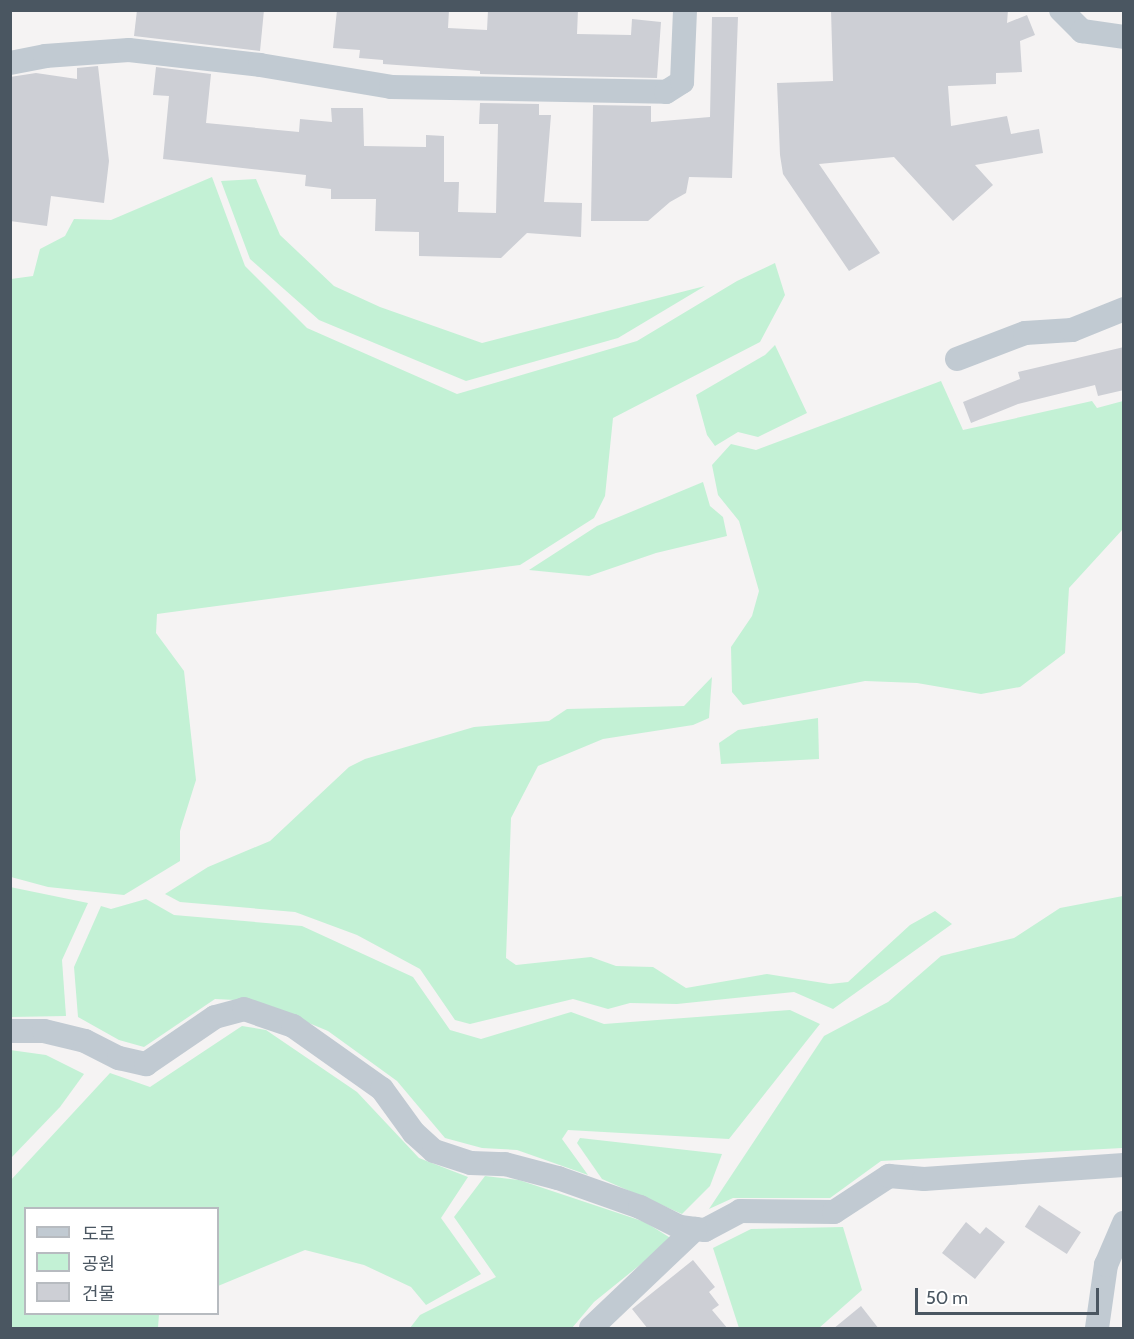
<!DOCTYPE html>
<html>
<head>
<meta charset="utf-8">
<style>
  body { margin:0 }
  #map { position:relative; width:1134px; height:1339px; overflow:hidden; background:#f5f3f3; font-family:Cabin,"Noto Sans KR",sans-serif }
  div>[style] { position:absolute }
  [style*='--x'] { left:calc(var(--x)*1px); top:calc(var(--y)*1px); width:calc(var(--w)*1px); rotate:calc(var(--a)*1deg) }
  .green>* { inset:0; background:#c3f1d5 }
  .building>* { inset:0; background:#cdcfd5; transform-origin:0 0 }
  .minor>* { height:24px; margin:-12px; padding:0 12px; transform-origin:12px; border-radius:12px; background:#c1cad2 }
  span { translate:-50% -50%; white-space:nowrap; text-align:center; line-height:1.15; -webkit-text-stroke:6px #fff; paint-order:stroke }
  .frame { position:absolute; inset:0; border:12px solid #4a5661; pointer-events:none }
  .legend { position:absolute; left:24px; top:1207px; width:195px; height:108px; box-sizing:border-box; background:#fff; border:2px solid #b7bbc0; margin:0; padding:8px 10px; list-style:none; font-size:18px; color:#4a5661 }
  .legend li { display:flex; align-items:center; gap:12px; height:30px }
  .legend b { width:30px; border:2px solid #b7bbc0 }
  .scale { position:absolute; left:915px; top:1288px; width:184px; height:27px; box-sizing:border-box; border:3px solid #4a5661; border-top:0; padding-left:8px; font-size:18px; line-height:21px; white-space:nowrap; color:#4a5661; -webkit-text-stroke:4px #fff; paint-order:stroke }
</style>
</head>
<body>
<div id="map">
  <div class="green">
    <div style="clip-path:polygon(212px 177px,245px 266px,307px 328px,457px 394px,637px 341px,737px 281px,775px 263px,785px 295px,760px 342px,613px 418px,605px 496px,594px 518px,520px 565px,157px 614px,156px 633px,184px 671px,196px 780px,180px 831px,180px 861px,124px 895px,48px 887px,11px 877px,11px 279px,33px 276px,40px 249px,65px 236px,74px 219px,111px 220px)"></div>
    <div style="clip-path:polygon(256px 179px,280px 235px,334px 286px,380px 307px,482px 343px,705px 286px,618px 338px,466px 381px,319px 320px,250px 259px,221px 181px)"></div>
    <div style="clip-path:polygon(775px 345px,807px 413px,758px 437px,738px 432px,715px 446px,707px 435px,696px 395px,765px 355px)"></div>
    <div style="clip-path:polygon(941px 381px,963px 430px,1092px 401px,1097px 408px,1123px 401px,1123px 529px,1069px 588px,1065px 653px,1020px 687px,981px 694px,917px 683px,865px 681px,743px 705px,732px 692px,731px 647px,752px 616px,759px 591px,739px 521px,718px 495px,712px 465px,731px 444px,756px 450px)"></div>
    <div style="clip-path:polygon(703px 482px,710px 506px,723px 517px,727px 536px,656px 553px,589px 576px,529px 570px,597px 526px)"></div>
    <div style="clip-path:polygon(712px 677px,709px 718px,693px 725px,603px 739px,538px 766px,511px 818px,506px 958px,516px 965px,591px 957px,616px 966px,653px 967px,686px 988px,767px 974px,830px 984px,848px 982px,910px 925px,935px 911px,952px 924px,833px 1009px,794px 992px,677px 1004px,630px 1003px,608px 1009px,573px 999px,470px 1024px,455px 1020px,420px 969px,357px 935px,295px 912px,180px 902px,165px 894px,208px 867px,270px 841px,349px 767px,365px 759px,474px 727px,549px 721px,567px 709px,684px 706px)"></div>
    <div style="clip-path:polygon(818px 718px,819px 759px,721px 764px,719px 743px,738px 730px)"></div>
    <div style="clip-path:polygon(10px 887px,88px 903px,62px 960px,66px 1016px,11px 1017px)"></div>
    <div style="clip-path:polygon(1123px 896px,1122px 1148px,881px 1161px,830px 1198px,733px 1198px,709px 1209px,824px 1036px,888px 1002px,941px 956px,1014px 938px,1060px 908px)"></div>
    <div style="clip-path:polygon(146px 899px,174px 915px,302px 926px,413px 977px,450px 1030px,481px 1039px,571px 1012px,604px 1024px,790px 1010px,820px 1024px,729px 1139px,568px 1130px,562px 1139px,588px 1175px,517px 1150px,482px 1148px,445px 1138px,397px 1081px,328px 1031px,256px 1001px,215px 999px,144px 1047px,119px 1040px,78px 1017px,74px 967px,101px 906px,111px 909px)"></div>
    <div style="clip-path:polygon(242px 1026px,266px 1030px,357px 1092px,419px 1158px,468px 1177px,441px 1218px,481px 1274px,426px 1305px,411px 1287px,364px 1265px,305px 1250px,218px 1286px,218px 1208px,26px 1208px,26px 1314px,159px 1314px,158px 1328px,11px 1328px,10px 1181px,110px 1073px,150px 1087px)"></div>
    <div style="clip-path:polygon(10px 1050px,46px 1055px,84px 1074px,60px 1107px,11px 1158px)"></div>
    <div style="clip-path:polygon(580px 1138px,722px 1154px,710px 1186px,682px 1214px,602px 1179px,577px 1143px)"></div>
    <div style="clip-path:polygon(485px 1176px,519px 1180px,645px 1222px,672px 1239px,594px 1302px,572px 1328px,410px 1328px,420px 1315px,496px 1277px,454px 1217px)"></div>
    <div style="clip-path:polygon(843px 1227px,862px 1290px,819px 1328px,739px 1328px,713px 1248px,751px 1229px)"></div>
  </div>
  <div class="building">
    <div style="clip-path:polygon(137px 10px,264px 10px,260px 51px,134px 36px)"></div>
    <div style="clip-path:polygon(337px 10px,449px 10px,448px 28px,487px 30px,488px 10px,578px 10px,577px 34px,631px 35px,632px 19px,661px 22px,657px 78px,480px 74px,480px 71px,383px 64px,383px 60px,359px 58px,360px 50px,333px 48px)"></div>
    <div style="clip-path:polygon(831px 10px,1008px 10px,1007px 23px,1027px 15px,1035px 35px,1020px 41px,1022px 72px,996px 73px,996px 84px,948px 86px,951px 126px,1007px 116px,1011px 134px,1039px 129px,1043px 153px,975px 165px,993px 185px,953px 221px,894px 157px,819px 164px,880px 253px,849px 271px,783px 174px,780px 155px,777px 83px,833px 81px)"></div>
    <div style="clip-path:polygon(712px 17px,738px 17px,732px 178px,689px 177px,686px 193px,670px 202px,648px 221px,591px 221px,593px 105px,651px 106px,651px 122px,710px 117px)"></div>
    <div style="clip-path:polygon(98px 66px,109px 161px,104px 203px,51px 196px,47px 226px,10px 221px,10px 77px,36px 73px,77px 79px,77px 68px)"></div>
    <div style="clip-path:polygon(156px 67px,211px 74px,206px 123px,299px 132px,300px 119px,332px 122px,331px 108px,363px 108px,364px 146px,426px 147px,426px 135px,444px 136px,444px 182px,459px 182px,458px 212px,496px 213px,498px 124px,479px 124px,480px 103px,539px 104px,539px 115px,551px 115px,544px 202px,582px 203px,581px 237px,527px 233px,501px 258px,419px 256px,419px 232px,375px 231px,376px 199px,331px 199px,331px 189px,305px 186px,306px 175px,163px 159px,169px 96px,153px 95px)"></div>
    <div style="clip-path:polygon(1124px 347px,1124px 390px,1098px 396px,1095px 385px,1018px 404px,971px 423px,963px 402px,1020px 379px,1018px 372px)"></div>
    <div style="left:1039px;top:1205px;width:50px;height:26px;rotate:33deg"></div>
    <div style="clip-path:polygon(966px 1222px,980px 1234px,986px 1227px,1005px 1242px,975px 1279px,942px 1253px)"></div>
    <div style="clip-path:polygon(693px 1260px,715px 1287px,709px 1292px,719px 1305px,712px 1310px,728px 1329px,648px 1329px,632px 1309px)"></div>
    <div style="clip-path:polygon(861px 1306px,879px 1329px,833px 1329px)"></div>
  </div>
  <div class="minor">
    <div style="--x:1061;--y:10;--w:30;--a:45"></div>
    <div style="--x:1082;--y:31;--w:42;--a:8.1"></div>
    <div style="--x:10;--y:63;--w:36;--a:-11"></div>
    <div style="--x:45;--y:56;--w:84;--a:-4.1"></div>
    <div style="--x:129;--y:50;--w:132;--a:6.5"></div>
    <div style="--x:260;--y:65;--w:133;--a:9.5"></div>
    <div style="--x:391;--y:87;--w:275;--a:1"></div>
    <div style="--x:666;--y:92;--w:19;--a:-32"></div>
    <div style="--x:682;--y:82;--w:72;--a:-87.6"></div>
    <div style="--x:957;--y:359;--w:73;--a:-20.9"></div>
    <div style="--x:1025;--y:333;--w:47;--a:-3.7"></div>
    <div style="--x:1072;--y:330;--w:56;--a:-22"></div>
    <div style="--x:10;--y:1031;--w:34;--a:0"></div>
    <div style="--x:44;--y:1031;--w:42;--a:13.7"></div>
    <div style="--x:85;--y:1041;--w:38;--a:27"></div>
    <div style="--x:119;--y:1058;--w:28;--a:13"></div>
    <div style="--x:146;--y:1064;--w:83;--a:-34.3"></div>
    <div style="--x:215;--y:1017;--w:30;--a:-15"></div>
    <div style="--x:244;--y:1009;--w:52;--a:19.1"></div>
    <div style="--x:293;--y:1026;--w:109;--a:35.3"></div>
    <div style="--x:382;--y:1089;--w:54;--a:54"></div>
    <div style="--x:414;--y:1133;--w:27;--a:42"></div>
    <div style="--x:434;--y:1151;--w:39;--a:18"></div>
    <div style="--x:471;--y:1163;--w:34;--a:2"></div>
    <div style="--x:505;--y:1164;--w:55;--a:14.8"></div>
    <div style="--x:558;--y:1178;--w:87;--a:19.5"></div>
    <div style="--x:640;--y:1207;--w:45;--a:26.6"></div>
    <div style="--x:680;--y:1227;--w:25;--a:7"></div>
    <div style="--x:705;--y:1230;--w:40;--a:-28"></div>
    <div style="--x:740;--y:1211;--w:94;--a:0.6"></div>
    <div style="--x:834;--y:1212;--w:66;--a:-33.2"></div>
    <div style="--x:889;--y:1176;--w:35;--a:5"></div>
    <div style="--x:924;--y:1179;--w:200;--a:-4"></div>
    <div style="--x:591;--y:1328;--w:144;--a:-43.6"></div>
    <div style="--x:1097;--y:1328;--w:64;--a:-81.9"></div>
    <div style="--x:1106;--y:1265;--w:46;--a:-66.8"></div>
  </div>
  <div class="frame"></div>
  <ul class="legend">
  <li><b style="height:8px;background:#c1cad2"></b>도로</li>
  <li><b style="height:16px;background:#c3f1d5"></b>공원</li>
  <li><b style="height:16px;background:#cdcfd5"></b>건물</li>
  </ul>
  <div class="scale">50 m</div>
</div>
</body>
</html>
